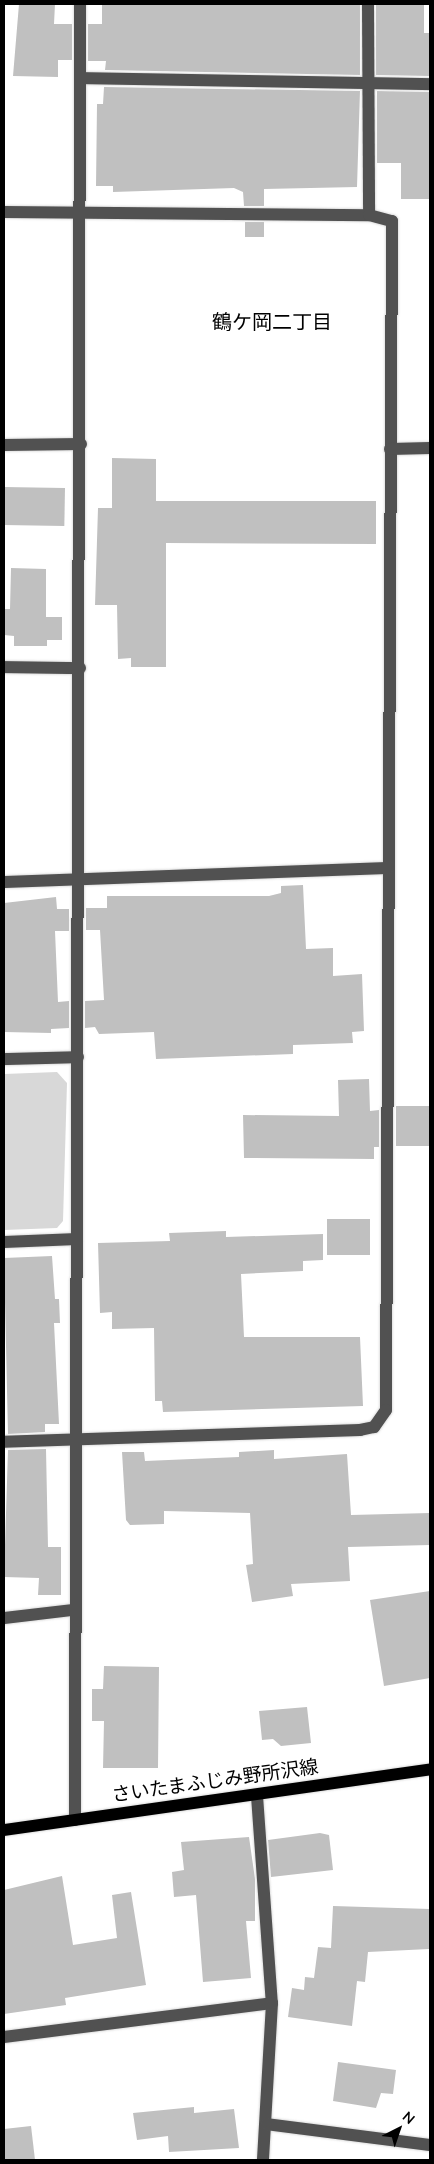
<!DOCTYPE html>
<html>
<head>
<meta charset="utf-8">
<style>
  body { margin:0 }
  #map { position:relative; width:434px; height:2164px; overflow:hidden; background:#fff; font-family:Mulish,"Noto Sans JP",sans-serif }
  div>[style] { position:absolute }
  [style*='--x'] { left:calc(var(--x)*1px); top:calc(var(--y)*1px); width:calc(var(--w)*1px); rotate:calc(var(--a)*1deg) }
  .green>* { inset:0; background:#d8d8d8 }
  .building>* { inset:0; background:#c0c0c0; transform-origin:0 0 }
  .roads { filter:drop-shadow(0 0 1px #dbdbdb) drop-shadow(0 0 1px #dbdbdb) }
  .minor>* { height:12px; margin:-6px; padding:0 6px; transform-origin:6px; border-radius:6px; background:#515151 }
  .major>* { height:12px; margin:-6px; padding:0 6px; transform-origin:6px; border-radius:6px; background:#000 }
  span { translate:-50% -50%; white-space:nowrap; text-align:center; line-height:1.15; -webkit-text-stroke:4px #fff; paint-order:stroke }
  .street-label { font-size:19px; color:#000 }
  .neighbourhood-label { font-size:20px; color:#000 }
  .frame { position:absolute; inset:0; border:5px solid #000; pointer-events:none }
  .north { position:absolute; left:374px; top:2104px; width:50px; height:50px; -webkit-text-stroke:4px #fff; paint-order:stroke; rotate:41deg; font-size:14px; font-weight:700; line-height:20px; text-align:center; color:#000 }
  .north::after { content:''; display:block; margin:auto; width:18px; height:22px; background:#000; clip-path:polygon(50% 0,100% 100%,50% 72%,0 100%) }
</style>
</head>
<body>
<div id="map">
  <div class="green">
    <div style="clip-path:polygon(57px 1072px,67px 1083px,63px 1221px,57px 1228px,4px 1230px,4px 1074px)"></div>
  </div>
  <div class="building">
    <div style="clip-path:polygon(19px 4px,55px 4px,54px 24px,72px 24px,72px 60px,58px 60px,58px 77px,13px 76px)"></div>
    <div style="clip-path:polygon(102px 4px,360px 4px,360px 75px,105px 70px,106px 61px,88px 61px,88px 24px,102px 24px)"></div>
    <div style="clip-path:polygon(376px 4px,424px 4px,424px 33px,430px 33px,430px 76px,376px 75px)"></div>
    <div style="clip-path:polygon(104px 87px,360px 91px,357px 187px,264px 189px,264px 206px,244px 206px,243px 192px,234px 188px,113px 192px,113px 186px,96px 186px,97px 104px,103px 104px)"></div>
    <div style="clip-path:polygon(377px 91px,430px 92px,430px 199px,401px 199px,401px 163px,377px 163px)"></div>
    <div style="left:245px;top:222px;width:19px;height:15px"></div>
    <div style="clip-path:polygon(112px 458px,156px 459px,156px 501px,376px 501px,376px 544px,166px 543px,166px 667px,131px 667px,131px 658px,118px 659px,117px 605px,95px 605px,98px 508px,112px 508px)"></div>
    <div style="left:4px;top:487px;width:61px;height:38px;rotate:1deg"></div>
    <div style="clip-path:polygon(11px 568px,46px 569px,46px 617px,62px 617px,62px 640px,47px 640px,47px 646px,14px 646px,14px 636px,4px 635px,4px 609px,10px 609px)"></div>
    <div style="clip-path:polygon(303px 885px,306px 949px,333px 948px,333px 976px,362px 974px,364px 1031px,352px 1032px,353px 1043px,293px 1045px,293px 1054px,156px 1059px,154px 1032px,99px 1034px,95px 1027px,85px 1028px,85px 1001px,104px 1000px,100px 930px,86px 930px,86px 908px,107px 908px,107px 896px,269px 896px,281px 893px,281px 886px)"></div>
    <div style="clip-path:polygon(56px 897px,57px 909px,69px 909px,69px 931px,55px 931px,58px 1002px,69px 1001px,69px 1028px,51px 1029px,51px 1033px,4px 1032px,4px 903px)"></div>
    <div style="clip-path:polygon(369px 1079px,370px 1111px,379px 1110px,379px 1147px,374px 1147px,374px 1159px,244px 1158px,243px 1115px,339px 1116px,338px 1080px)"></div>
    <div style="left:430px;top:1106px;width:40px;height:34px;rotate:90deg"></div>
    <div style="left:327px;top:1219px;width:43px;height:36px"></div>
    <div style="clip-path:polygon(226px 1231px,226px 1237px,323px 1234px,323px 1260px,303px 1261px,303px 1271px,241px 1274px,244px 1337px,360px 1337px,363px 1406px,163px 1412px,162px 1401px,155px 1401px,154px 1328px,112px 1329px,112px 1312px,100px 1313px,98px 1243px,170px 1241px,169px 1233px)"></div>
    <div style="clip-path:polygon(52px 1256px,55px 1299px,59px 1299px,60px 1323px,54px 1323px,59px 1424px,45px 1424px,45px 1432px,8px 1434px,4px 1258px)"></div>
    <div style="clip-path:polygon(46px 1449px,48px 1547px,61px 1547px,61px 1595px,38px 1595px,39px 1578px,4px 1577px,8px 1450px)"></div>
    <div style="clip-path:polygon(274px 1450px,274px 1459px,347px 1454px,351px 1515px,430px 1513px,430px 1545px,348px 1547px,350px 1581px,291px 1584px,293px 1596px,252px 1602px,246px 1565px,253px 1564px,250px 1513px,164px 1511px,164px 1524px,130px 1525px,126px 1520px,122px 1452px,144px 1452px,145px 1461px,239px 1457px,239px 1452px)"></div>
    <div style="clip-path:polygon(430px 1591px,430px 1678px,384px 1686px,370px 1600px)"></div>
    <div style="clip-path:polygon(104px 1666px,159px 1667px,158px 1768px,103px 1768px,104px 1721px,92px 1721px,92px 1689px,103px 1689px)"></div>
    <div style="clip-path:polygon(307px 1707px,311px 1743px,281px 1746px,273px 1739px,262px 1740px,259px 1711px)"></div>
    <div style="clip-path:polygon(320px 1833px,329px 1835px,333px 1870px,271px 1877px,268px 1840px)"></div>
    <div style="clip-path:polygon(249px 1837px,255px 1879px,255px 1921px,246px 1921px,251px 1978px,203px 1982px,196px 1895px,174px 1897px,172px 1872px,184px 1870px,181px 1842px)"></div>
    <div style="clip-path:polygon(62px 1876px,73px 1945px,117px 1938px,112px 1895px,131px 1892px,146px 1985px,65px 1998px,66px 2005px,4px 2014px,4px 1890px)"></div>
    <div style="clip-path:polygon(333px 1906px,430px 1909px,429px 1949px,368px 1952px,365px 1982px,357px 1981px,352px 2026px,288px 2017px,292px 1988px,304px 1990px,305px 1977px,314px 1978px,318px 1947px,331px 1948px)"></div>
    <div style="clip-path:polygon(338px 2062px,396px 2070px,393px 2094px,381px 2093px,376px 2108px,333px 2101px)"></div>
    <div style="clip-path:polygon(194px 2107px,194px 2113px,234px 2109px,239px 2148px,169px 2152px,168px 2136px,137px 2140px,133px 2113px)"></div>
    <div style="clip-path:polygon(31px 2126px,35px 2160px,4px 2160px,4px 2129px)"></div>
  </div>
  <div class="roads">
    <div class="minor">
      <div style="--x:368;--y:4;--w:211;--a:89.7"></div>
      <div style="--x:82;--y:78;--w:348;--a:1"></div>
      <div style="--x:4;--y:212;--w:365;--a:0.5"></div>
      <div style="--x:369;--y:215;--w:24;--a:15"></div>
      <div style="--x:392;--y:221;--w:1189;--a:90.29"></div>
      <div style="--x:386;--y:1410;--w:21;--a:125"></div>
      <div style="--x:374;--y:1427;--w:14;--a:168"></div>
      <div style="--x:360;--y:1430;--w:356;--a:178.1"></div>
      <div style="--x:4;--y:445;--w:77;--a:-0.7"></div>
      <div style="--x:390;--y:449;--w:40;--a:-1.4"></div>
      <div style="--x:4;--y:667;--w:76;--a:0.8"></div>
      <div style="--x:4;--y:882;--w:384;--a:-2.1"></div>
      <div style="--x:4;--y:1059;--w:74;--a:-1.5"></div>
      <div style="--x:4;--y:1242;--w:73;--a:-2.4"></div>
      <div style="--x:4;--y:1618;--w:68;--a:-6.7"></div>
      <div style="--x:257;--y:1796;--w:208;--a:85.9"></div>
      <div style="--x:272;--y:2003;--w:157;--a:93.3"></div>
      <div style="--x:75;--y:1820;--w:1816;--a:-89.84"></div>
      <div style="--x:4;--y:2037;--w:270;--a:-7.2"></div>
      <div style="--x:266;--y:2124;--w:165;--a:7.3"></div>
    </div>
    <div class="major">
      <div style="--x:4;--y:1830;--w:430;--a:-8.1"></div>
    </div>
  </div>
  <div class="street-label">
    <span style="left:215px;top:1781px;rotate:-8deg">さいたまふじみ野所沢線</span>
  </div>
  <div class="neighbourhood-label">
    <span style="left:272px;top:321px">鶴ケ岡二丁目</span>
  </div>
  <div class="frame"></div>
  <div class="north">N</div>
</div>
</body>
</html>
